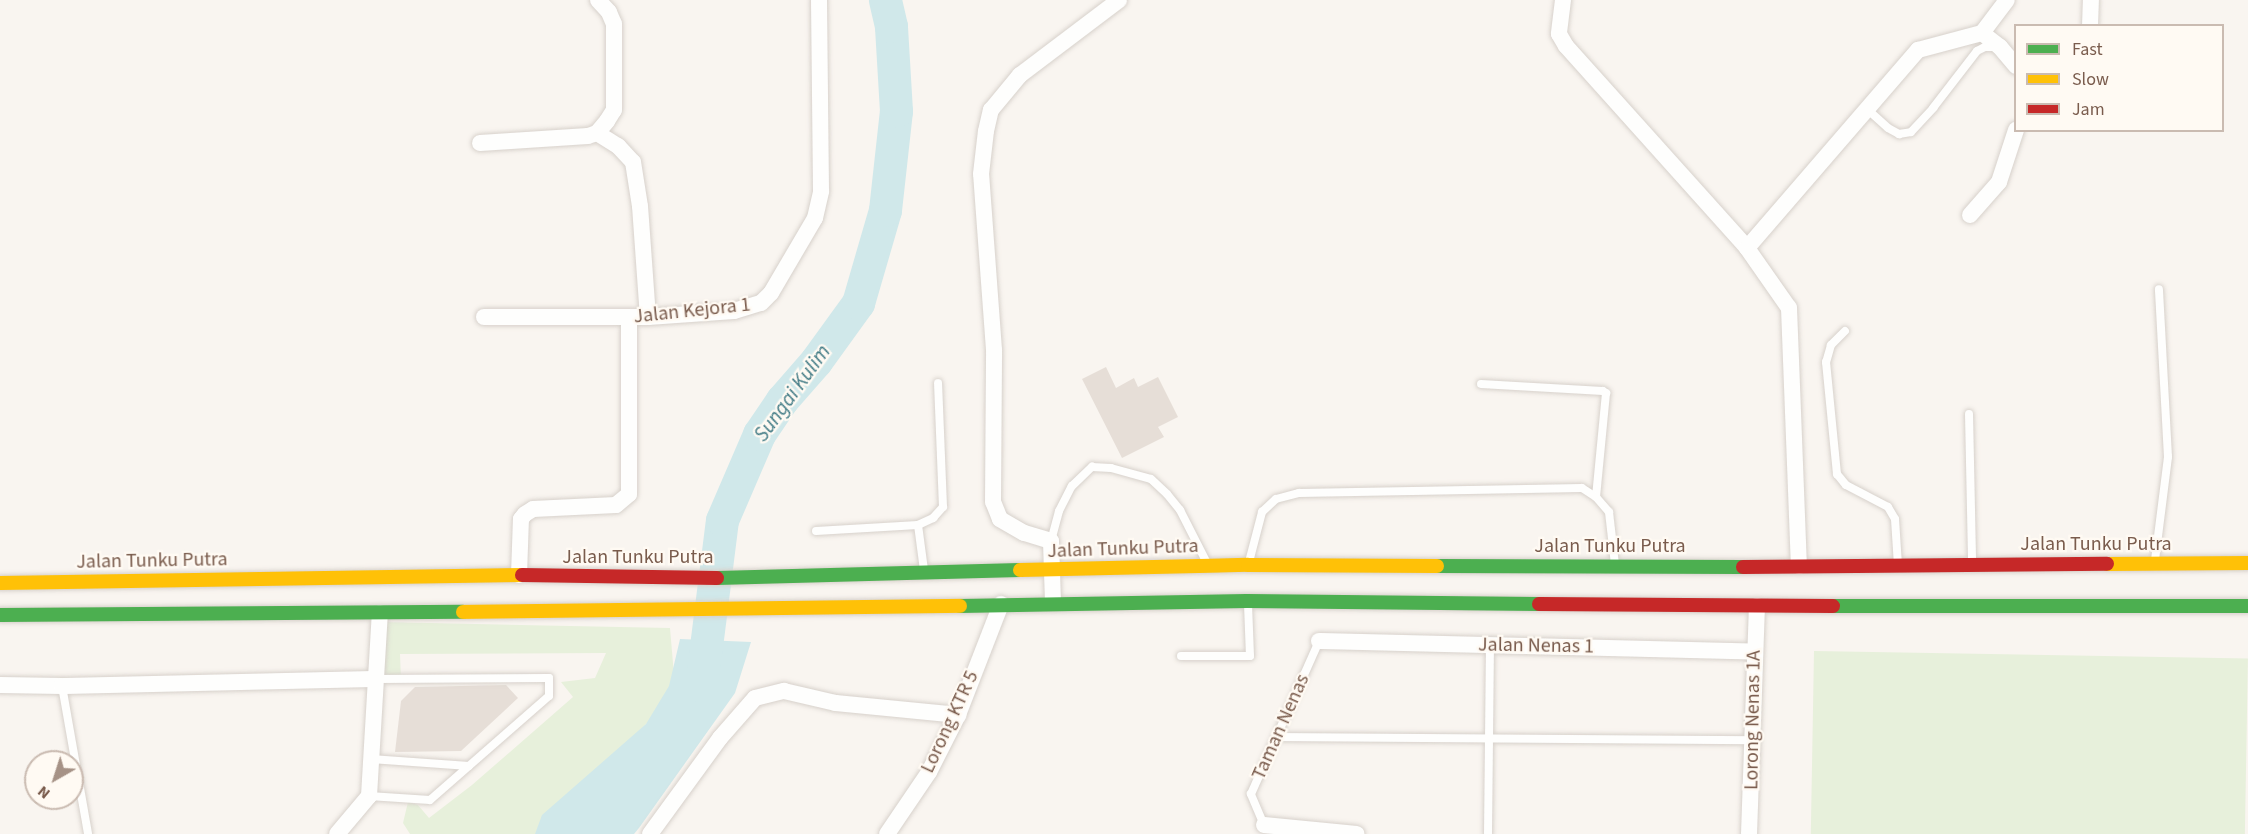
<!DOCTYPE html>
<html>
<head>
<meta charset="utf-8">
<style>
  body { margin:0 }
  #map { position:relative; width:2248px; height:834px; overflow:hidden; background:#f9f5f0; font-family:"Source Sans 3",sans-serif }
  div>[style] { position:absolute }
  [style*='--x'] { left:calc(var(--x)*1px); top:calc(var(--y)*1px); width:calc(var(--w)*1px); rotate:calc(var(--a)*1deg) }
  .green>* { inset:0; background:#e7f0db; transform-origin:0 0 }
  .water>* { inset:0; background:#d0e8ea }
  .river>* { height:33px; margin:-16.5px; padding:0 16.5px; transform-origin:16.5px; border-radius:16.5px; background:#d0e8ea }
  .building>* { inset:0; background:#e6ded7 }
  .roads { filter:drop-shadow(0 0 2px #d7d1cb) drop-shadow(0 0 2px #d7d1cb) }
  .lane>* { height:8px; margin:-4px; padding:0 4px; transform-origin:4px; border-radius:4px; background:#fefefd }
  .street>* { height:16px; margin:-8px; padding:0 8px; transform-origin:8px; border-radius:8px; background:#fefefd }
  .fast>* { height:14px; margin:-7px; padding:0 7px; transform-origin:7px; border-radius:7px; background:#4caf50 }
  .slow>* { height:14px; margin:-7px; padding:0 7px; transform-origin:7px; border-radius:7px; background:#ffc107 }
  .jam>* { height:14px; margin:-7px; padding:0 7px; transform-origin:7px; border-radius:7px; background:#c62828 }
  span { translate:-50% -50%; white-space:nowrap; text-align:center; line-height:1.15; -webkit-text-stroke:4.5px #fffaf3; paint-order:stroke }
  .street-label { font-size:20px; color:#7a5c4d }
  .water-label { font-size:21px; color:#437c86; font-style:italic }
  .legend { position:absolute; left:2014px; top:24px; width:210px; height:108px; box-sizing:border-box; background:#fffaf3; border:2px solid #cabbb1; margin:0; padding:8px 10px; list-style:none; font-size:18px; color:#7a5c4d }
  .legend li { display:flex; align-items:center; gap:12px; height:30px }
  .legend b { width:30px; border:2px solid #cabbb1 }
  .north { position:absolute; left:24px; top:750px; width:60px; height:60px; box-sizing:border-box; background:#fffaf3; border:2px solid #cabbb1; border-radius:50%; rotate:219deg; font-size:16px; font-weight:700; line-height:24px; text-align:center; color:#7a5c4d }
  .north::after { content:''; display:block; margin:auto; width:21px; height:27px; background:#a69286; clip-path:polygon(50% 0,100% 100%,50% 72%,0 100%) }
</style>
</head>
<body>
<div id="map">
  <div class="green">
    <div style="clip-path:polygon(381px 622px,670px 628px,674px 675px,666px 697px,648px 722px,542px 834px,410px 834px,403px 823px,408px 802px,418px 805px,429px 818px,472px 785px,573px 697px,561px 682px,595px 678px,606px 653px,400px 654px,401px 680px,376px 679px)"></div>
    <div style="left:1814px;top:651px;width:434px;height:183px;rotate:1deg"></div>
  </div>
  <div class="water">
    <div style="clip-path:polygon(680px 639px,751px 642px,735px 693px,639px 828px,634px 834px,535px 834px,542px 815px,646px 724px,669px 686px)"></div>
  </div>
  <div class="river">
    <div style="--x:701;--y:686;--w:167;--a:-82.8"></div>
    <div style="--x:722;--y:520;--w:94;--a:-66.7"></div>
    <div style="--x:759;--y:434;--w:41;--a:-55.9"></div>
    <div style="--x:782;--y:400;--w:52;--a:-48.9"></div>
    <div style="--x:816;--y:361;--w:72;--a:-54.1"></div>
    <div style="--x:858;--y:303;--w:97;--a:-73.8"></div>
    <div style="--x:885;--y:210;--w:100;--a:-83.7"></div>
    <div style="--x:896;--y:111;--w:85;--a:-93.4"></div>
    <div style="--x:891;--y:26;--w:27;--a:-103"></div>
  </div>
  <div class="building">
    <div style="clip-path:polygon(1106px 367px,1116px 388px,1134px 378px,1138px 387px,1158px 377px,1178px 417px,1158px 427px,1164px 437px,1122px 458px,1082px 379px)"></div>
    <div style="clip-path:polygon(506px 685px,518px 698px,461px 751px,395px 752px,401px 701px,415px 687px)"></div>
  </div>
  <div class="roads">
    <div class="lane">
      <div style="--x:1867;--y:109;--w:28;--a:42"></div>
      <div style="--x:1888;--y:128;--w:13;--a:29"></div>
      <div style="--x:1899;--y:134;--w:12;--a:-9"></div>
      <div style="--x:1911;--y:132;--w:33;--a:-47"></div>
      <div style="--x:1933;--y:108;--w:72;--a:-52.3"></div>
      <div style="--x:1977;--y:51;--w:9;--a:-27"></div>
      <div style="--x:1985;--y:47;--w:10;--a:0"></div>
      <div style="--x:1845;--y:331;--w:20;--a:135"></div>
      <div style="--x:1831;--y:345;--w:18;--a:106"></div>
      <div style="--x:1826;--y:362;--w:113;--a:84.4"></div>
      <div style="--x:1837;--y:474;--w:14;--a:51"></div>
      <div style="--x:1846;--y:485;--w:47;--a:27.6"></div>
      <div style="--x:1888;--y:507;--w:14;--a:60"></div>
      <div style="--x:1895;--y:519;--w:46;--a:86.3"></div>
      <div style="--x:1481;--y:384;--w:122;--a:3.3"></div>
      <div style="--x:1603;--y:391;--w:4;--a:34"></div>
      <div style="--x:1606;--y:393;--w:104;--a:95.5"></div>
      <div style="--x:1969;--y:414;--w:147;--a:88.8"></div>
      <div style="--x:816;--y:531;--w:102;--a:-3.4"></div>
      <div style="--x:1051;--y:541;--w:31;--a:-75"></div>
      <div style="--x:1059;--y:511;--w:28;--a:-63"></div>
      <div style="--x:1072;--y:486;--w:28;--a:-44"></div>
      <div style="--x:1092;--y:467;--w:19;--a:3"></div>
      <div style="--x:1111;--y:468;--w:41;--a:15.4"></div>
      <div style="--x:1151;--y:479;--w:22;--a:43"></div>
      <div style="--x:1167;--y:494;--w:21;--a:51"></div>
      <div style="--x:1180;--y:510;--w:59;--a:63"></div>
      <div style="--x:2155;--y:560;--w:104;--a:-82.8"></div>
      <div style="--x:2168;--y:457;--w:168;--a:-93.1"></div>
      <div style="--x:1249;--y:562;--w:52;--a:-75.4"></div>
      <div style="--x:1262;--y:512;--w:19;--a:-43"></div>
      <div style="--x:1276;--y:499;--w:24;--a:-15"></div>
      <div style="--x:1299;--y:493;--w:283;--a:-1"></div>
      <div style="--x:1582;--y:488;--w:17;--a:33"></div>
      <div style="--x:1596;--y:497;--w:20;--a:49"></div>
      <div style="--x:1609;--y:512;--w:53;--a:83.5"></div>
      <div style="--x:924;--y:570;--w:45;--a:-97.6"></div>
      <div style="--x:918;--y:525;--w:17;--a:-25"></div>
      <div style="--x:933;--y:518;--w:15;--a:-48"></div>
      <div style="--x:943;--y:507;--w:124;--a:-92.3"></div>
      <div style="--x:1181;--y:656;--w:69;--a:0"></div>
      <div style="--x:1250;--y:656;--w:52;--a:-92.2"></div>
      <div style="--x:62;--y:686;--w:150;--a:80"></div>
      <div style="--x:1277;--y:737;--w:476;--a:0.4"></div>
      <div style="--x:371;--y:759;--w:98;--a:4.1"></div>
      <div style="--x:369;--y:796;--w:61;--a:3.8"></div>
      <div style="--x:430;--y:800;--w:158;--a:-41.2"></div>
      <div style="--x:549;--y:696;--w:18;--a:-90"></div>
      <div style="--x:549;--y:678;--w:173;--a:179.7"></div>
      <div style="--x:1264;--y:825;--w:34;--a:-113"></div>
      <div style="--x:1251;--y:794;--w:167;--a:-66"></div>
      <div style="--x:1488;--y:834;--w:189;--a:-89.4"></div>
    </div>
    <div class="street">
      <div style="--x:1563;--y:0;--w:34;--a:97"></div>
      <div style="--x:1559;--y:34;--w:14;--a:60"></div>
      <div style="--x:1566;--y:46;--w:271;--a:48.1"></div>
      <div style="--x:1747;--y:248;--w:73;--a:55"></div>
      <div style="--x:1789;--y:308;--w:258;--a:87.8"></div>
      <div style="--x:2090;--y:26;--w:26;--a:-88"></div>
      <div style="--x:1982;--y:33;--w:23;--a:38"></div>
      <div style="--x:2000;--y:47;--w:25;--a:50"></div>
      <div style="--x:597;--y:133;--w:25;--a:32"></div>
      <div style="--x:618;--y:146;--w:22;--a:47"></div>
      <div style="--x:633;--y:162;--w:45;--a:81"></div>
      <div style="--x:640;--y:206;--w:111;--a:85.9"></div>
      <div style="--x:480;--y:143;--w:108;--a:-3.7"></div>
      <div style="--x:588;--y:136;--w:9;--a:-18"></div>
      <div style="--x:597;--y:133;--w:16;--a:-50"></div>
      <div style="--x:607;--y:121;--w:13;--a:-58"></div>
      <div style="--x:614;--y:110;--w:86;--a:-90"></div>
      <div style="--x:614;--y:24;--w:13;--a:-113"></div>
      <div style="--x:609;--y:12;--w:16;--a:-133"></div>
      <div style="--x:1970;--y:215;--w:44;--a:-48.7"></div>
      <div style="--x:1999;--y:182;--w:55;--a:-71.9"></div>
      <div style="--x:1747;--y:248;--w:262;--a:-49.2"></div>
      <div style="--x:1918;--y:50;--w:66;--a:-14.9"></div>
      <div style="--x:1982;--y:33;--w:41;--a:-52.9"></div>
      <div style="--x:484;--y:317;--w:164;--a:0"></div>
      <div style="--x:648;--y:317;--w:86;--a:-4"></div>
      <div style="--x:734;--y:311;--w:28;--a:-17"></div>
      <div style="--x:761;--y:303;--w:14;--a:-45"></div>
      <div style="--x:771;--y:293;--w:87;--a:-59.6"></div>
      <div style="--x:815;--y:218;--w:28;--a:-77"></div>
      <div style="--x:821;--y:191;--w:191;--a:-90.6"></div>
      <div style="--x:519;--y:575;--w:56;--a:-88"></div>
      <div style="--x:521;--y:519;--w:6;--a:-51"></div>
      <div style="--x:525;--y:514;--w:9;--a:-32"></div>
      <div style="--x:533;--y:509;--w:83;--a:-2.8"></div>
      <div style="--x:616;--y:505;--w:17;--a:-40"></div>
      <div style="--x:629;--y:494;--w:177;--a:-90"></div>
      <div style="--x:1053;--y:602;--w:61;--a:-91.9"></div>
      <div style="--x:1051;--y:541;--w:28;--a:-163"></div>
      <div style="--x:1024;--y:533;--w:28;--a:-150"></div>
      <div style="--x:1000;--y:519;--w:18;--a:-112"></div>
      <div style="--x:993;--y:502;--w:152;--a:-89.6"></div>
      <div style="--x:994;--y:350;--w:176;--a:-94.2"></div>
      <div style="--x:981;--y:174;--w:43;--a:-83.4"></div>
      <div style="--x:986;--y:131;--w:22;--a:-77"></div>
      <div style="--x:991;--y:110;--w:45;--a:-50.4"></div>
      <div style="--x:1020;--y:75;--w:124;--a:-37.1"></div>
      <div style="--x:1319;--y:641;--w:435;--a:1.4"></div>
      <div style="--x:0;--y:685;--w:62;--a:0.9"></div>
      <div style="--x:62;--y:686;--w:314;--a:-1.3"></div>
      <div style="--x:1264;--y:825;--w:93;--a:5.5"></div>
      <div style="--x:337;--y:834;--w:50;--a:-49.9"></div>
      <div style="--x:369;--y:796;--w:183;--a:-86.6"></div>
      <div style="--x:650;--y:834;--w:119;--a:-53.9"></div>
      <div style="--x:720;--y:738;--w:53;--a:-48.8"></div>
      <div style="--x:755;--y:698;--w:30;--a:-14"></div>
      <div style="--x:784;--y:691;--w:53;--a:13"></div>
      <div style="--x:836;--y:703;--w:123;--a:5.6"></div>
      <div style="--x:887;--y:834;--w:75;--a:-55.9"></div>
      <div style="--x:929;--y:772;--w:64;--a:-63"></div>
      <div style="--x:958;--y:715;--w:119;--a:-68.8"></div>
      <div style="--x:1749;--y:834;--w:228;--a:-88"></div>
    </div>
    <div class="fast">
      <div style="--x:1437;--y:566;--w:306;--a:0.2"></div>
      <div style="--x:717;--y:578;--w:303;--a:-1.5"></div>
      <div style="--x:960;--y:606;--w:287;--a:-1"></div>
      <div style="--x:1247;--y:601;--w:292;--a:0.6"></div>
      <div style="--x:1833;--y:606;--w:415;--a:0"></div>
      <div style="--x:0;--y:615;--w:463;--a:-0.4"></div>
    </div>
    <div class="slow">
      <div style="--x:2107;--y:564;--w:141;--a:-0.4"></div>
      <div style="--x:1020;--y:570;--w:228;--a:-1.3"></div>
      <div style="--x:1248;--y:565;--w:189;--a:0.3"></div>
      <div style="--x:0;--y:583;--w:522;--a:-0.88"></div>
      <div style="--x:463;--y:612;--w:497;--a:-0.7"></div>
    </div>
    <div class="jam">
      <div style="--x:1743;--y:567;--w:364;--a:-0.5"></div>
      <div style="--x:522;--y:575;--w:195;--a:0.9"></div>
      <div style="--x:1539;--y:604;--w:294;--a:0.4"></div>
    </div>
  </div>
  <div class="street-label">
    <span style="left:692px;top:311px;rotate:-6deg">Jalan Kejora 1</span>
    <span style="left:2096px;top:544px">Jalan Tunku Putra</span>
    <span style="left:1610px;top:546px">Jalan Tunku Putra</span>
    <span style="left:1123px;top:549px;rotate:-2deg">Jalan Tunku Putra</span>
    <span style="left:638px;top:557px">Jalan Tunku Putra</span>
    <span style="left:152px;top:561px;rotate:-1deg">Jalan Tunku Putra</span>
    <span style="left:1536px;top:646px;rotate:1deg">Jalan Nenas 1</span>
    <span style="left:1753px;top:720px;rotate:-89deg">Lorong Nenas 1A</span>
    <span style="left:950px;top:722px;rotate:-65deg">Lorong KTR 5</span>
    <span style="left:1281px;top:727px;rotate:-66deg">Taman Nenas</span>
  </div>
  <div class="water-label">
    <span style="left:792px;top:393px;rotate:-54deg">Sungai Kulim</span>
  </div>
  <ul class="legend">
  <li><b style="height:8px;background:#4caf50"></b>Fast</li>
  <li><b style="height:8px;background:#ffc107"></b>Slow</li>
  <li><b style="height:8px;background:#c62828"></b>Jam</li>
  </ul>
  <div class="north">N</div>
</div>
</body>
</html>
